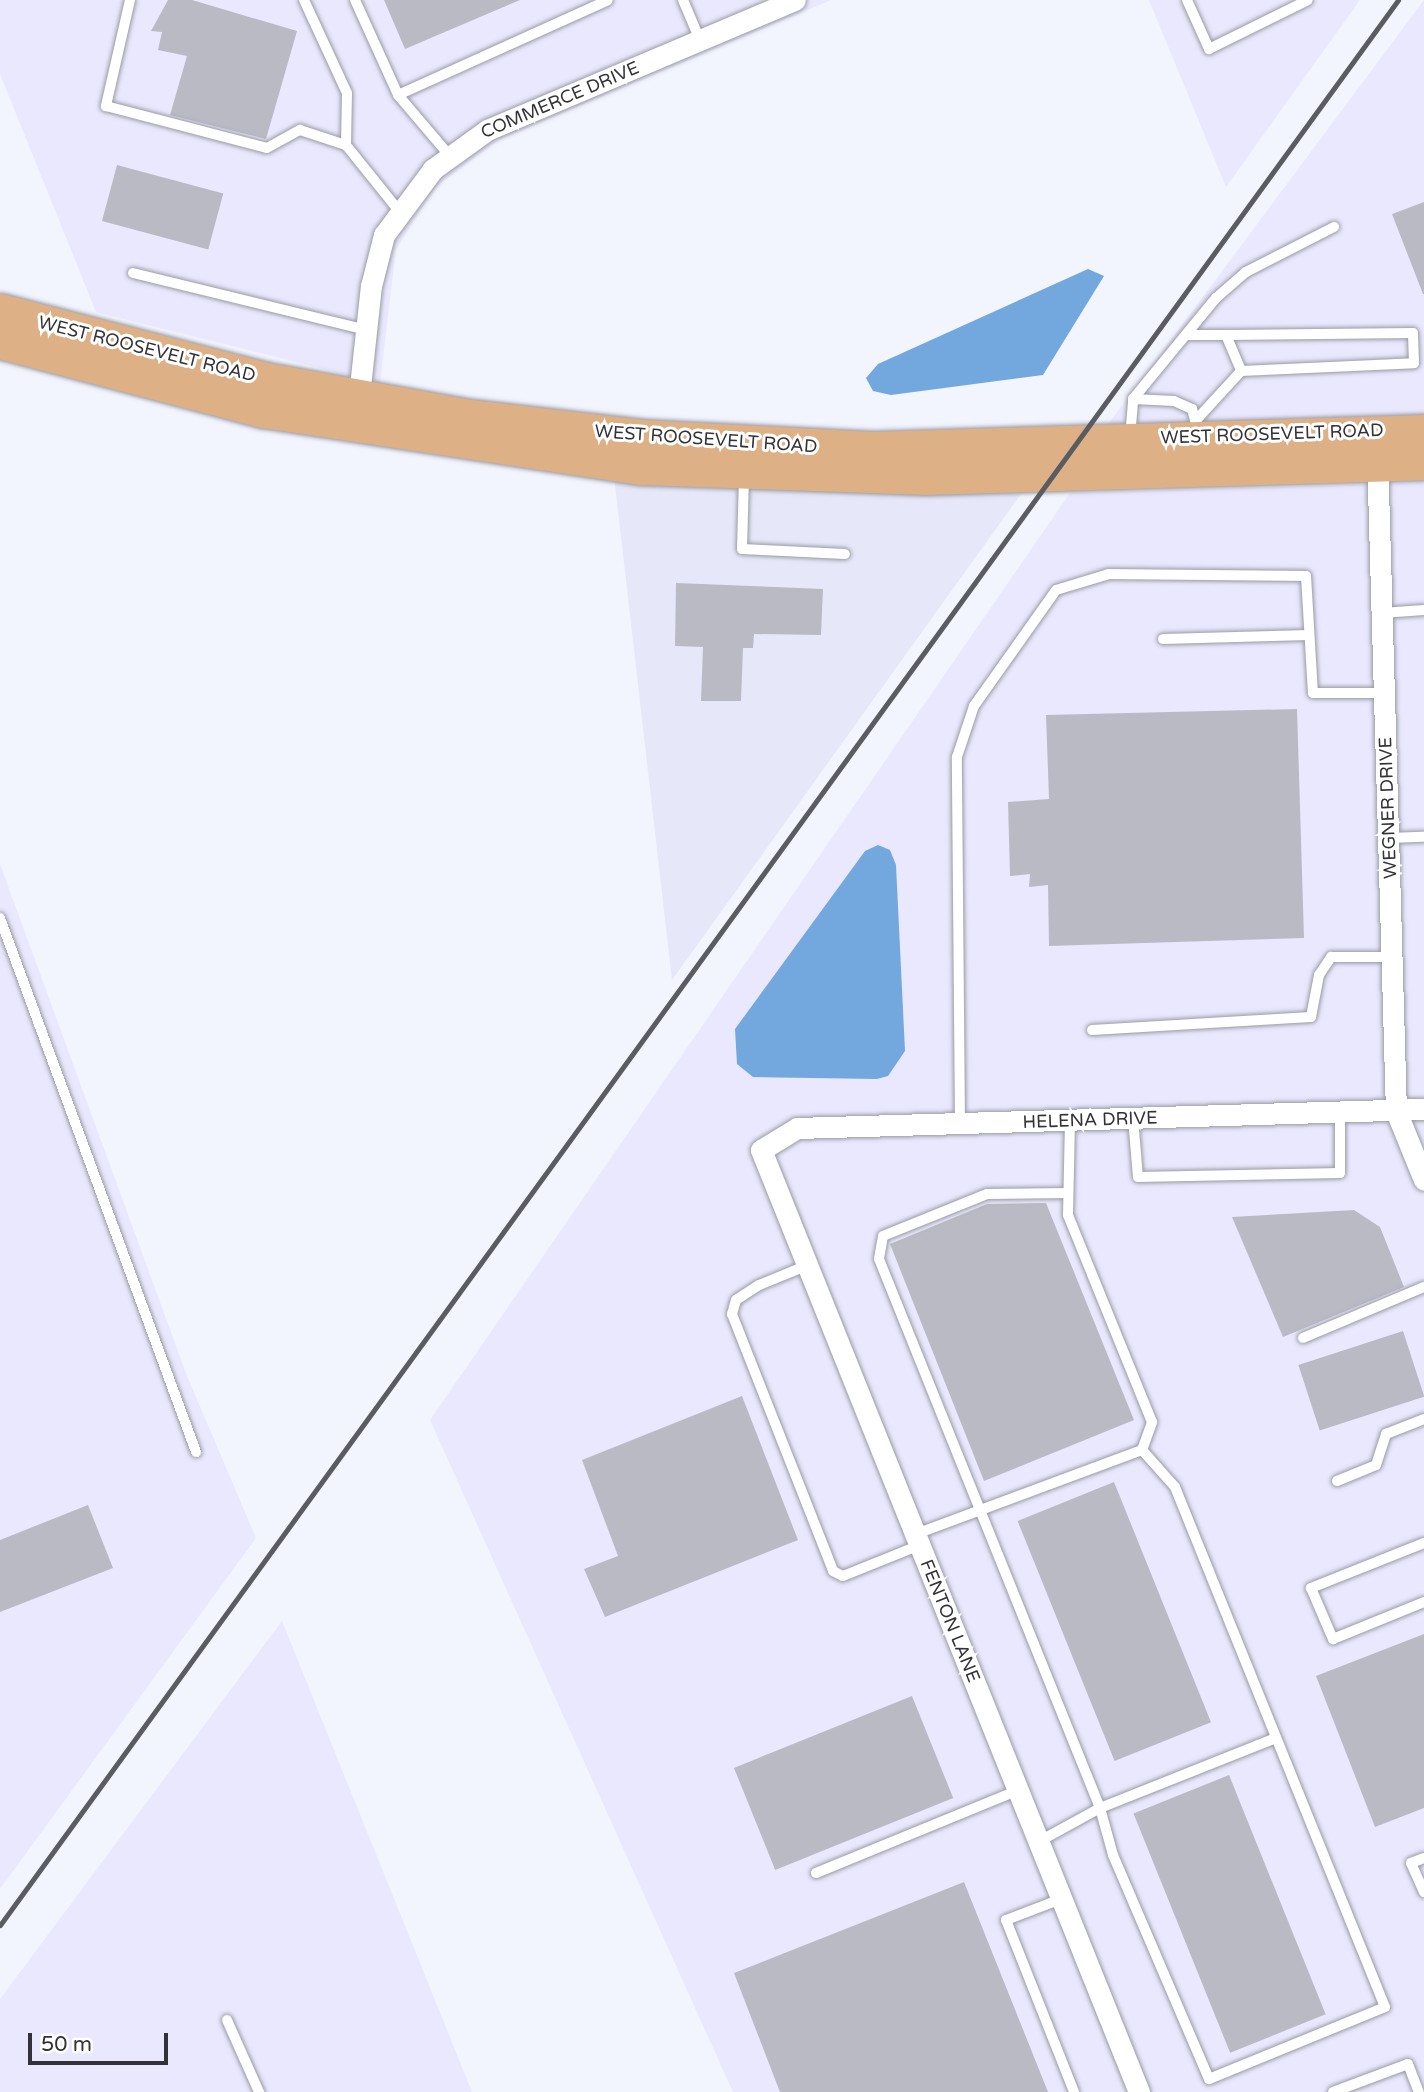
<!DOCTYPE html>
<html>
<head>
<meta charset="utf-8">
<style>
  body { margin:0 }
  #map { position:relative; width:1424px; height:2092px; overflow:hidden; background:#f2f4fe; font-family:"Varela Round",sans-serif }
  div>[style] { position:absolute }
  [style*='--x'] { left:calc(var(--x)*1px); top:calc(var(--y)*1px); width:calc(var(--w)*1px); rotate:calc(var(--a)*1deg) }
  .built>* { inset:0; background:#e6e8fa }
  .industrial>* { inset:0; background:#eae8fe }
  .water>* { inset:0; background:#72a8dd }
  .building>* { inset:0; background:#babac4; transform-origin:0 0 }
  .roads { filter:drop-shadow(0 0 2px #999ba4) drop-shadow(0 0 2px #999ba4) }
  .service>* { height:10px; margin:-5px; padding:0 5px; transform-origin:5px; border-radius:5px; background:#fff }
  .minor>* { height:21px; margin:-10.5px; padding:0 10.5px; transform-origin:10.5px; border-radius:10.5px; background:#fff }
  .primary>* { height:33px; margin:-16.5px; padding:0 16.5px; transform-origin:16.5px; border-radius:16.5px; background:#ddb086 }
  .rail>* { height:5px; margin:-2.5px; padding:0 2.5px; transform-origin:2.5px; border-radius:2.5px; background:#5b5c61 }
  span { translate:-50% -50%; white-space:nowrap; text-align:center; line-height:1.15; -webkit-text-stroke:6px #fff; paint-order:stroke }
  .street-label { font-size:18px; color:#333337 }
  .scale { position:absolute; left:28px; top:2033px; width:140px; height:32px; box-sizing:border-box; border:4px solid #333337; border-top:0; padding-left:9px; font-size:21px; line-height:24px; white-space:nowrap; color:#333337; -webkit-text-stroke:5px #fff; paint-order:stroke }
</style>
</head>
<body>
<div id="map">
  <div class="built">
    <div style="clip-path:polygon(614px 476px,1021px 494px,672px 980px)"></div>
  </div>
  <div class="industrial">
    <div style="clip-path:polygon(0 0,831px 0,499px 140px,436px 187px,396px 249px,380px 383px,96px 312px,0 74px)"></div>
    <div style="clip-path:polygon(1149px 0,1360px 0,1226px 187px)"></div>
    <div style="clip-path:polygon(1424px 0,1424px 419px,1103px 431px)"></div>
    <div style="clip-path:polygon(1424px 483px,1424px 2092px,733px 2092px,430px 1420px,1070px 493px)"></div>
    <div style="clip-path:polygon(0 864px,187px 1376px,256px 1538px,0 1889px)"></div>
    <div style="clip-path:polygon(282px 1621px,472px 2092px,0 2092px,0 1999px)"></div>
  </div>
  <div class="water">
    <div style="clip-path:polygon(1088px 269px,1104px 276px,1043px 375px,891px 395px,873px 391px,866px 378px,878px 364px)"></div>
    <div style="clip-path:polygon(878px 845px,890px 850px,896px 865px,905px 1051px,888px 1076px,877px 1079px,753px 1077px,737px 1064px,735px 1029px,865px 851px)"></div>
  </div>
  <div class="building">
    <div style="clip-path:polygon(168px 0,192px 0,297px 31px,266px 139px,170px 115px,187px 56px,158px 50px,162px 32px,151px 31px)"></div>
    <div style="clip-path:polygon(384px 0,520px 0,405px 49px)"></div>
    <div style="left:117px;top:165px;width:110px;height:58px;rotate:15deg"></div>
    <div style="clip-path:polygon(1424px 202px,1424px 294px,1423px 294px,1392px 214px)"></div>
    <div style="clip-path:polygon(676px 583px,823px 589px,821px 635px,754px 634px,753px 648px,743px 648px,741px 701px,701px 701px,703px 647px,675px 646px)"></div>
    <div style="clip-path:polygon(1297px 709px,1304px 938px,1049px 946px,1048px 885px,1029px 887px,1030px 874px,1010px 876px,1008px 802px,1049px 799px,1046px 715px)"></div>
    <div style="clip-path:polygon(1046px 1203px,1134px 1420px,984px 1481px,890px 1244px,987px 1204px)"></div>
    <div style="clip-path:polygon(1354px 1210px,1380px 1227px,1404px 1287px,1283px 1337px,1232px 1217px)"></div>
    <div style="left:1403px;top:1331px;width:69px;height:110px;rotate:72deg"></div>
    <div style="clip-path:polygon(742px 1396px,798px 1540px,605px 1617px,584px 1569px,618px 1556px,582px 1460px)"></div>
    <div style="left:1114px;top:1482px;width:259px;height:104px;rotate:68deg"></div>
    <div style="clip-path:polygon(88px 1505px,113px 1568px,0 1612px,0 1540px)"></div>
    <div style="clip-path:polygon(1424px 1634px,1424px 1808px,1375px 1827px,1316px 1676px)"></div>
    <div style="left:912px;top:1696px;width:110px;height:192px;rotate:68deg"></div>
    <div style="left:1229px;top:1775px;width:258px;height:103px;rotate:68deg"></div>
    <div style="clip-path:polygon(964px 1882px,1048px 2092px,780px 2092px,734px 1973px)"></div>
  </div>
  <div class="roads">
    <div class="service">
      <div style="--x:130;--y:0;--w:109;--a:102.8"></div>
      <div style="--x:106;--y:106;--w:166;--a:14.6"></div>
      <div style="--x:267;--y:148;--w:38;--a:-29"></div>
      <div style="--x:300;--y:130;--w:48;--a:18.1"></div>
      <div style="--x:346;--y:145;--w:85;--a:51.2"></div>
      <div style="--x:304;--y:0;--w:102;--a:65.2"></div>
      <div style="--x:347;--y:93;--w:52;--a:91.1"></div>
      <div style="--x:355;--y:0;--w:104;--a:65.6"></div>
      <div style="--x:398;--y:95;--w:79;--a:49.6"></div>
      <div style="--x:683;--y:0;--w:43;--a:67"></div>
      <div style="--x:1187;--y:0;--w:54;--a:65.8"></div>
      <div style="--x:1209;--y:49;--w:110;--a:-26.3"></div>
      <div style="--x:398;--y:95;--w:230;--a:-24.3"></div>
      <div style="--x:133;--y:273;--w:240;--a:13.7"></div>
      <div style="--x:1186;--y:335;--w:40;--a:0"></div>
      <div style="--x:1226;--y:335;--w:39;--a:67"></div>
      <div style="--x:1241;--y:371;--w:173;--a:-2.6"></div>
      <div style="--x:1414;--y:363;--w:30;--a:-92"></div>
      <div style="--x:1413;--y:333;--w:187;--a:179.4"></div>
      <div style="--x:1133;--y:399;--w:41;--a:2.8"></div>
      <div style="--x:1174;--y:401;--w:20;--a:24"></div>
      <div style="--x:1192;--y:409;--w:27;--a:75"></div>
      <div style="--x:1198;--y:418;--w:64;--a:-47.5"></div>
      <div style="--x:1130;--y:437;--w:38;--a:-85"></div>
      <div style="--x:1133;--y:399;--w:131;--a:-50.6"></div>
      <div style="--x:1216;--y:298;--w:40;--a:-41"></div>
      <div style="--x:1246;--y:272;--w:99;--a:-27.1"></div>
      <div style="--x:744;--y:477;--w:72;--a:91.6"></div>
      <div style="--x:742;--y:549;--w:103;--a:2.8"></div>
      <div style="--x:1382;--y:613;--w:42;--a:-4.1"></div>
      <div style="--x:1163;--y:639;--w:146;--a:-1.6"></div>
      <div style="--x:1388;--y:838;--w:36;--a:-2"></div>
      <div style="--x:0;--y:918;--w:569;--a:69.84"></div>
      <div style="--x:1092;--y:1030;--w:219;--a:-3.4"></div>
      <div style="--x:1311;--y:1017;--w:43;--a:-79.2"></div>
      <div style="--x:1319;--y:975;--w:22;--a:-56"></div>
      <div style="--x:1331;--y:957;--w:61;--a:0"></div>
      <div style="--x:1133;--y:1118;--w:59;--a:85.2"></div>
      <div style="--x:1138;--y:1177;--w:202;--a:-1.1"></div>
      <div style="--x:1340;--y:1173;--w:61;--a:-90"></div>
      <div style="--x:960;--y:1124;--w:367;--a:-90.5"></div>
      <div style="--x:957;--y:757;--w:54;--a:-71.6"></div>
      <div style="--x:974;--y:706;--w:142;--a:-54.7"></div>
      <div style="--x:1056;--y:590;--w:55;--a:-16.8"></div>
      <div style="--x:1109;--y:574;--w:197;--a:0.6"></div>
      <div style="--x:1306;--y:576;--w:117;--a:86.6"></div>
      <div style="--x:1313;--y:693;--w:71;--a:0"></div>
      <div style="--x:1068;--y:1193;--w:81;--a:179.3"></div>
      <div style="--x:987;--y:1194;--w:112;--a:158"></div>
      <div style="--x:883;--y:1236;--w:23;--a:100"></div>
      <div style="--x:879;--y:1259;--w:592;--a:68.07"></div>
      <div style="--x:1100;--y:1808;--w:49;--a:74.5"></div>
      <div style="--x:1113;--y:1855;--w:244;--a:66.8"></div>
      <div style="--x:1209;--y:2079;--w:190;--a:-22.2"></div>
      <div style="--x:1385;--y:2007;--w:561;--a:-111.99"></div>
      <div style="--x:1175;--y:1487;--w:50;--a:-131.7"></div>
      <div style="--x:808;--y:1265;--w:53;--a:157.8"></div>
      <div style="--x:759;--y:1285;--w:27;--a:147"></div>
      <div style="--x:736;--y:1300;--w:15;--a:106"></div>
      <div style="--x:732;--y:1314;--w:276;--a:68.5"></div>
      <div style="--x:833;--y:1571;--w:11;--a:27"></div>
      <div style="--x:843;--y:1576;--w:83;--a:-21.9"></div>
      <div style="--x:1303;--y:1338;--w:131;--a:-22.9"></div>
      <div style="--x:1337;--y:1481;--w:42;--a:-22.3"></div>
      <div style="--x:1376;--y:1465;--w:33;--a:-72"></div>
      <div style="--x:1386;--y:1434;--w:41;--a:-21.5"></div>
      <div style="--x:916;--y:1534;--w:241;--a:-20.4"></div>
      <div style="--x:1142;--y:1450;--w:30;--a:-70"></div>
      <div style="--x:1152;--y:1422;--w:223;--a:-112.1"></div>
      <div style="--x:1068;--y:1215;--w:95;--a:-88.8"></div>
      <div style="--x:1424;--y:1543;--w:122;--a:158.3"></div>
      <div style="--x:1311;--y:1588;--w:56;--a:66.7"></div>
      <div style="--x:1333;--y:1639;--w:98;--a:-22.1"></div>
      <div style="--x:1038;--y:1842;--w:71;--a:-28.7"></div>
      <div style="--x:1100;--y:1808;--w:189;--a:-21.7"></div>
      <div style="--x:1424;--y:1858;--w:14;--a:159"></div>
      <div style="--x:1411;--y:1863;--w:32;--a:66"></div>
      <div style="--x:816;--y:1873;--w:218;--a:-22.3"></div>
      <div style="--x:1061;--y:1899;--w:59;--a:159.1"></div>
      <div style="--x:1006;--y:1920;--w:185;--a:68.4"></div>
      <div style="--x:227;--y:2020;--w:79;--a:66"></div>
      <div style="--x:1333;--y:2092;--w:80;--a:-20.5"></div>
      <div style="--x:1408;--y:2064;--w:30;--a:69"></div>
    </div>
    <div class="minor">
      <div style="--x:358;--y:405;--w:120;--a:-83.8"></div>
      <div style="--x:371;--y:286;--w:53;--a:-75.7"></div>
      <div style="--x:384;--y:235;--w:82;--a:-53.4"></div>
      <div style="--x:433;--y:169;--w:67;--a:-35.8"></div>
      <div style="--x:487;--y:130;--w:334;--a:-22.9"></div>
      <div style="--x:1377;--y:453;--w:658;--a:88.35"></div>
      <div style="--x:1396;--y:1111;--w:74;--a:67.9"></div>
      <div style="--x:1139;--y:2092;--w:1015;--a:-111.86"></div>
      <div style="--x:761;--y:1150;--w:42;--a:-31.4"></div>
      <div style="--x:797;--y:1128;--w:627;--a:-1.74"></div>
    </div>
    <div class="primary">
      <div style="--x:0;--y:310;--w:275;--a:14.5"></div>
      <div style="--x:266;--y:379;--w:207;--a:10.3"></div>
      <div style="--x:470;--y:416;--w:173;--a:6.6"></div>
      <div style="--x:642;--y:436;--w:231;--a:3"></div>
      <div style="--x:873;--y:448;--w:551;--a:-1.77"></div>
      <div style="--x:0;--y:342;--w:272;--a:14.7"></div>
      <div style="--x:263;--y:411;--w:383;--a:8.6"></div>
      <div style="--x:642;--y:468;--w:284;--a:2"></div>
      <div style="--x:926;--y:478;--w:498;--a:-1.7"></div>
    </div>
  </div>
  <div class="rail">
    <div style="--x:0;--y:1925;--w:2379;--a:-54.01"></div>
  </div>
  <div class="street-label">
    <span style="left:560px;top:100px;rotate:-23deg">COMMERCE DRIVE</span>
    <span style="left:147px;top:349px;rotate:14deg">WEST ROOSEVELT ROAD</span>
    <span style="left:1272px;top:434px;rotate:-2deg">WEST ROOSEVELT ROAD</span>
    <span style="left:706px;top:439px;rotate:4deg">WEST ROOSEVELT ROAD</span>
    <span style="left:1388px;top:808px;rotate:-92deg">WEGNER DRIVE</span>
    <span style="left:1090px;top:1120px;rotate:-2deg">HELENA DRIVE</span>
    <span style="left:950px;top:1621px;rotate:68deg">FENTON LANE</span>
  </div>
  <div class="scale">50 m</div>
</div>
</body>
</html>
